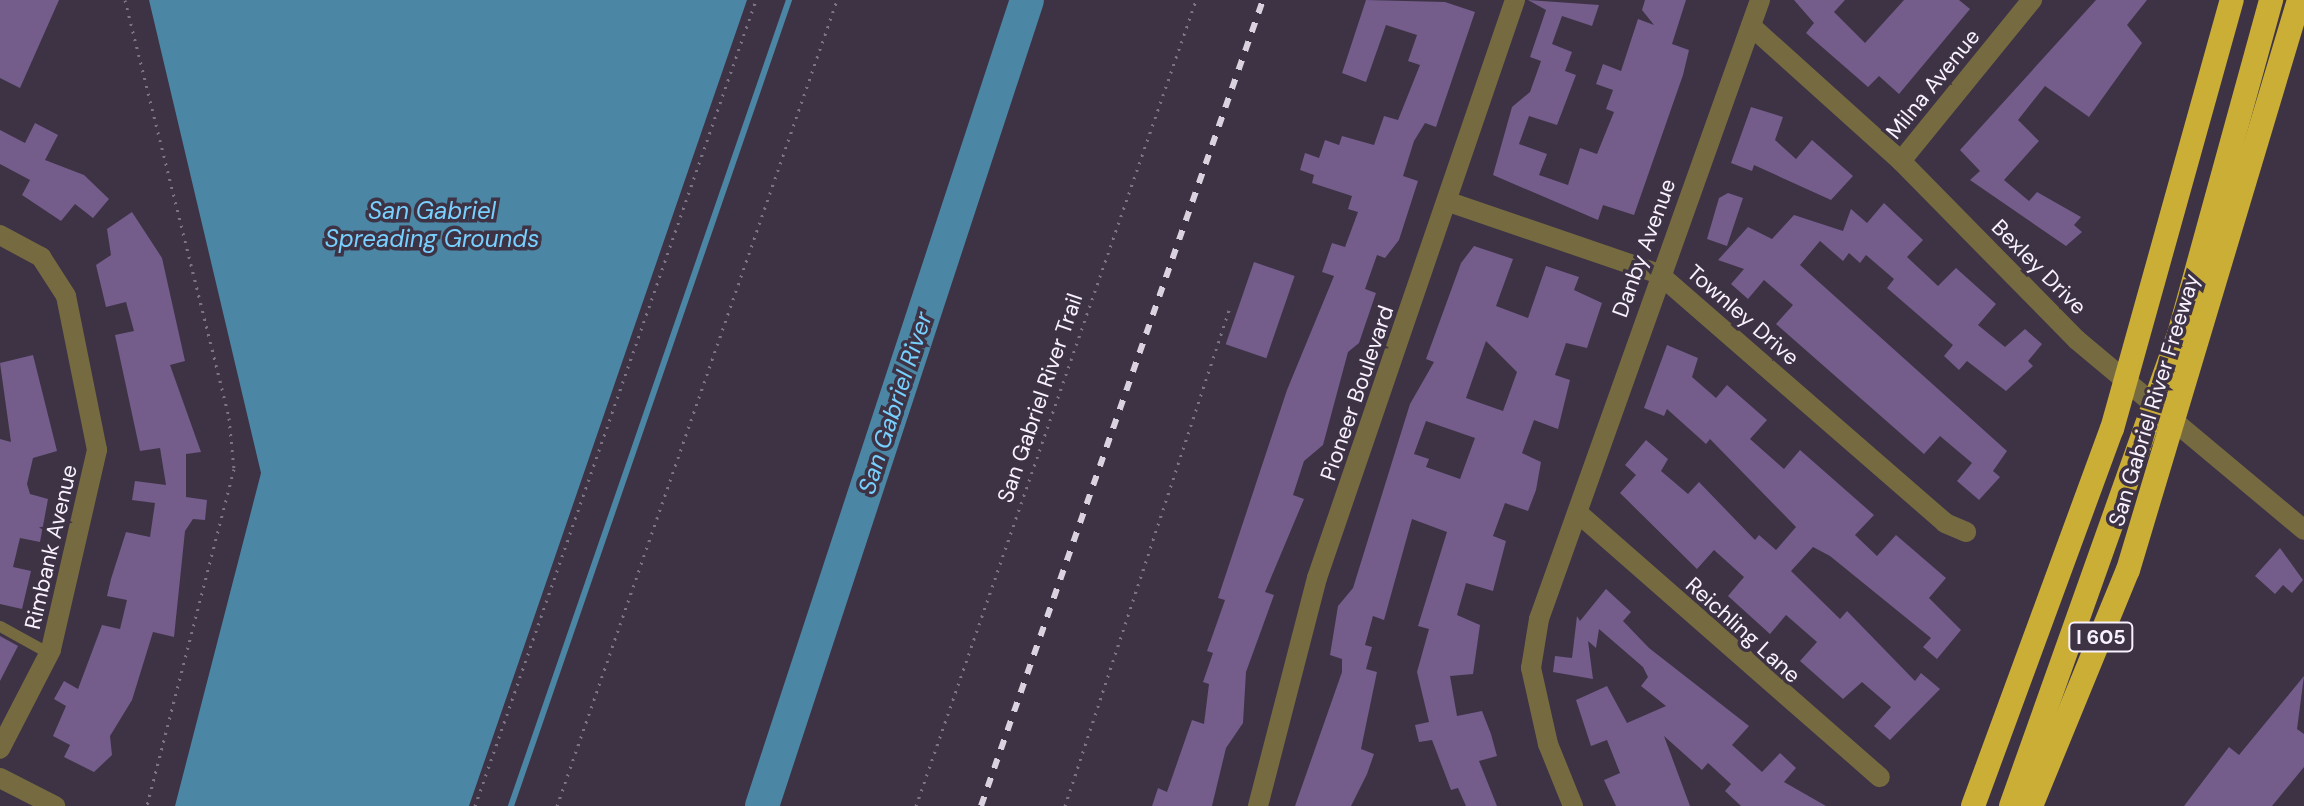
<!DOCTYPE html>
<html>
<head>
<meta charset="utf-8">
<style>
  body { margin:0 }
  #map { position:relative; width:2304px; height:806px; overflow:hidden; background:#3d3345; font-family:"DM Sans",sans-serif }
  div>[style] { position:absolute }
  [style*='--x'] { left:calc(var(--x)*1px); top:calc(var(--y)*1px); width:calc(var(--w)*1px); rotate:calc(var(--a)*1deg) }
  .water>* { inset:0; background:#4c86a5 }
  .stream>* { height:6px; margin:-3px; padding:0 3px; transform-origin:3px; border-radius:3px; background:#4c86a5 }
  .river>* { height:34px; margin:-17px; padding:0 17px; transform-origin:17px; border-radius:17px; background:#4c86a5 }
  .building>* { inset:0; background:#745c8b; transform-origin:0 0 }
  .path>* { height:3px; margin-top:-1.5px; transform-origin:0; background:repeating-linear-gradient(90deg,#7c7383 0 2px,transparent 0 8px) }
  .service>* { height:11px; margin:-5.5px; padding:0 5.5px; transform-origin:5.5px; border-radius:5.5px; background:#766b40 }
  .minor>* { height:20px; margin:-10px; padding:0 10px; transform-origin:10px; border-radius:10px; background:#766b40 }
  .tertiary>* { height:20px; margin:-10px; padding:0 10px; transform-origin:10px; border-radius:10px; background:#766b40 }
  .motorway>* { height:24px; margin:-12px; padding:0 12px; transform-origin:12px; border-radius:12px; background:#cbae36 }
  .rail>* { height:6px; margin-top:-3px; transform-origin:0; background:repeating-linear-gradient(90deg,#dad2df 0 10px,transparent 0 20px) }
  span { translate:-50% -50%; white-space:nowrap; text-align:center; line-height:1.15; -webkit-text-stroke:7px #3d3345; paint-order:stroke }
  .shield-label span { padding:2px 6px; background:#3d3345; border:2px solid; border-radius:6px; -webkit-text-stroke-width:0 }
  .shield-label { font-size:20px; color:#f9f2fe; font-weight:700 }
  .street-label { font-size:22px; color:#f9f2fe }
  .water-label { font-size:24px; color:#78d0fe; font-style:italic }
</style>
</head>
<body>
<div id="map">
  <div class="water">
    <div style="clip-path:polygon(149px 0,747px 0,469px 806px,175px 806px,261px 473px)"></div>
  </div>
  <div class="stream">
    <div style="--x:511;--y:806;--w:853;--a:-70.97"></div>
  </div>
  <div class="river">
    <div style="--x:762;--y:806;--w:848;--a:-71.8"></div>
  </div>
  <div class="building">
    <div style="clip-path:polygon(0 0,59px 0,20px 88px,0 78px)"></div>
    <div style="clip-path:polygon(1366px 0,1445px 2px,1475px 12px,1436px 127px,1425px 123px,1414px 141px,1403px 176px,1418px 181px,1399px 240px,1385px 258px,1377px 255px,1365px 289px,1376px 293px,1359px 343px,1348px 352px,1323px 445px,1304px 461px,1293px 495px,1304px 499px,1265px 592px,1274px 595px,1246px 672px,1243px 723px,1226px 748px,1212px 806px,1152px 806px,1158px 788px,1167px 792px,1192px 720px,1204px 724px,1209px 684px,1203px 682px,1213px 653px,1207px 651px,1225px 600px,1218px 598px,1287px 390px,1334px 276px,1322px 272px,1332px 243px,1345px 247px,1358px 212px,1348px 209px,1352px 196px,1312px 183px,1314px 175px,1300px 170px,1305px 153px,1319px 158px,1325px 140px,1339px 145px,1342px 136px,1374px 145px,1384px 116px,1398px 120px,1420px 65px,1408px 61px,1417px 35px,1386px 25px,1366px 82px,1342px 73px)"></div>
    <div style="clip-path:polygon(1528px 0,1599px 5px,1592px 26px,1562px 16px,1552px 44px,1572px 52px,1565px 71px,1576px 75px,1557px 125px,1529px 116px,1519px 144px,1547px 154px,1539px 175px,1568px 185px,1580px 148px,1597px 154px,1614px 112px,1606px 109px,1613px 90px,1596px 84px,1603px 64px,1621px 71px,1638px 19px,1654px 25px,1642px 10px,1645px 0,1686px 0,1672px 44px,1689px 50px,1683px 75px,1634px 215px,1603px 205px,1598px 220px,1493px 175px,1512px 107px,1530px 92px,1541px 61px,1530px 57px,1546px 10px)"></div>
    <div style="clip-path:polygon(1794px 0,1845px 0,1834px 12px,1865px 43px,1904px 0,1959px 0,1970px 9px,1899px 94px,1879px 76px,1868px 87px,1806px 33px,1814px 23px)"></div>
    <div style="clip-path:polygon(2096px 0,2147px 0,2127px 25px,2142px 43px,2089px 117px,2045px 86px,2018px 120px,2039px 141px,2004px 180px,2029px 201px,2037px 192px,2081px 217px,2074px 225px,2082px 232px,2066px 246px,1970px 180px,1980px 171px,1960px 150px)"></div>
    <div style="clip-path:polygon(1751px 107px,1783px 117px,1775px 140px,1796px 159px,1812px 140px,1853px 176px,1831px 200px,1754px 165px,1752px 171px,1731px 163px)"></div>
    <div style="clip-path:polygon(35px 123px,58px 135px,45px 160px,84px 175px,109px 199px,93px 218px,75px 204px,61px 221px,22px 195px,30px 180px,0 164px,0 130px,25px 143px)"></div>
    <div style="clip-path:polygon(1728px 193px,1743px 198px,1727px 246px,1707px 239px,1719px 198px)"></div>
    <div style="clip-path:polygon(1884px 203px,1923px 240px,1907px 257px,1938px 286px,1956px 268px,1996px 304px,1978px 325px,2005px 347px,2025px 329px,2042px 344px,2028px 361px,2033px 366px,2006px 391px,1967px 361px,1959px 370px,1944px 356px,1953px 345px,1887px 288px,1894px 279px,1866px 255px,1860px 263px,1849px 253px,1843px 261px,1820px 241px,1800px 265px,2007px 451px,1993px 471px,2000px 477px,1979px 500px,1957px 481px,1972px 463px,1940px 436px,1924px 454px,1776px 324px,1793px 305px,1764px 280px,1748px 299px,1731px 284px,1744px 269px,1718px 260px,1748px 227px,1772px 239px,1794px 215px,1843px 231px,1851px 209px,1867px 223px)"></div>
    <div style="clip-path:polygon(132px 212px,162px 258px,185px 361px,170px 365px,201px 452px,186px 454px,186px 497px,207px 500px,205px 520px,193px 519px,185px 531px,174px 637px,153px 632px,132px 700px,110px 736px,112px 755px,94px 772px,64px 757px,70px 745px,53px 736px,66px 706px,54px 699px,64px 681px,78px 689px,102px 625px,120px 629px,127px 600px,107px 596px,111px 579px,126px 532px,150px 537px,155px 503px,132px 500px,135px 481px,166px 485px,160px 448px,140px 451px,115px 335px,134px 331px,126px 302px,106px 307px,96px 265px,111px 255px,107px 229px)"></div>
    <div style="clip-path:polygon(evenodd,1474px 246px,1513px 259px,1496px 306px,1528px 318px,1546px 266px,1579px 277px,1574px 290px,1602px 303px,1587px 348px,1566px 343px,1555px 375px,1570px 380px,1558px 429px,1534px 420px,1522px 453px,1541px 462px,1536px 490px,1528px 511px,1505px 503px,1493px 536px,1506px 541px,1493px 591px,1466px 583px,1457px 615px,1480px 625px,1473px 674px,1450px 676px,1457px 716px,1482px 711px,1491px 734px,1497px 756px,1479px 761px,1497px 806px,1466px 806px,1458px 788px,1451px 790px,1432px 740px,1419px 742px,1415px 725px,1429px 722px,1417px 672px,1429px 629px,1418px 626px,1447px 532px,1412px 519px,1384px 620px,1373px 616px,1365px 645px,1372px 647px,1366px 669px,1377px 672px,1361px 749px,1374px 754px,1367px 774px,1351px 806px,1295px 806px,1342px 672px,1342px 659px,1330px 655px,1338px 606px,1353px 588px,1410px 404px,1434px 362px,1426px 359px,1461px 263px,1474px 246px,1486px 341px,1517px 372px,1503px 411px,1466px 398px,1486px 341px,1474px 246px,1426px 421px,1475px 438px,1460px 479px,1426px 467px,1429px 459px,1414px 454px,1426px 421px)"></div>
    <div style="left:1254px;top:262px;width:43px;height:87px;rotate:19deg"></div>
    <div style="clip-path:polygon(1667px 345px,1698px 358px,1692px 377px,1716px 398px,1727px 385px,1767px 420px,1750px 439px,1784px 469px,1800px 450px,1874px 515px,1855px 535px,1877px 556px,1896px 535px,1946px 578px,1929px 598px,1961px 630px,1937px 659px,1923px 647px,1931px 638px,1830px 556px,1813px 547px,1791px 571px,1840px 619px,1847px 611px,1915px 681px,1921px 673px,1940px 689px,1890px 740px,1874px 726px,1891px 707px,1862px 682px,1843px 699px,1800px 661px,1817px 642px,1786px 615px,1770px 634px,1728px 596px,1744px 577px,1714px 550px,1697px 569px,1620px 493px,1636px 475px,1625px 465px,1646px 440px,1668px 459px,1661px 471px,1688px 494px,1699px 482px,1755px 540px,1759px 535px,1776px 550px,1796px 527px,1710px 439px,1706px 444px,1667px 409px,1664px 416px,1644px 408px)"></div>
    <div style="clip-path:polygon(33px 355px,57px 451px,33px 458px,27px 484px,30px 494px,48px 499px,40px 542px,20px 538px,13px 567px,31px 571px,22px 609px,0 604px,0 439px,11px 442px,0 363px)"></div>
    <div style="clip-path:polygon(2280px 548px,2303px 580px,2292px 593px,2283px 585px,2275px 594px,2255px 576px)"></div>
    <div style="clip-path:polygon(1606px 589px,1631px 612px,1623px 621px,1649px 648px,1749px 726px,1732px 745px,1762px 772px,1780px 753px,1796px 768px,1784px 782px,1826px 806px,1741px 806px,1725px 791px,1731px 784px,1708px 763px,1702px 770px,1664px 736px,1690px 806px,1616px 806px,1604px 780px,1620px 773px,1607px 740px,1591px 746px,1576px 700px,1607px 686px,1627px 723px,1666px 706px,1641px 686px,1648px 677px,1643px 667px,1599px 629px,1596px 648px,1588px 641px,1593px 679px,1553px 672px,1555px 656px,1572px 658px,1577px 616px,1580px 621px)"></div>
    <div style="clip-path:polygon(0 636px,18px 646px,0 681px)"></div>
    <div style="clip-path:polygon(2304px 676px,2297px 729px,2304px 734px,2304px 767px,2272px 806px,2184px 806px,2229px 747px,2239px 755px)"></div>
  </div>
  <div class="path">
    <div style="--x:125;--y:0;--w:431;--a:76"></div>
    <div style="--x:229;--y:418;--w:51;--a:84.4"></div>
    <div style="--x:234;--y:469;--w:348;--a:104.5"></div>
    <div style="--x:475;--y:806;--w:854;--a:-70.78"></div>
    <div style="--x:557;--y:806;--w:853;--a:-70.84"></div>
    <div style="--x:916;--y:806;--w:853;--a:-70.84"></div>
    <div style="--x:1065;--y:806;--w:526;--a:-71.7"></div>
  </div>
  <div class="service">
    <div style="--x:0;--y:626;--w:56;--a:28.9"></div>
  </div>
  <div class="minor">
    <div style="--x:1751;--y:26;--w:202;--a:42"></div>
    <div style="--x:1901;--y:161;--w:251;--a:45.5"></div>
    <div style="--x:2077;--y:340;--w:296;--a:39.9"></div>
    <div style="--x:1901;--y:161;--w:208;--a:-50.9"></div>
    <div style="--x:1449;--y:202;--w:222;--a:18.9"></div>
    <div style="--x:1659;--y:274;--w:379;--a:41"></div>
    <div style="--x:1945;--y:523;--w:23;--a:23"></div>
    <div style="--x:0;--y:235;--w:47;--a:28.2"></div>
    <div style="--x:41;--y:257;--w:46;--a:57.3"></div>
    <div style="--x:66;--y:296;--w:157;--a:78.6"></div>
    <div style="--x:97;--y:450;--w:205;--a:103"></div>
    <div style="--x:51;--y:650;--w:111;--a:117.3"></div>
    <div style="--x:1578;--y:513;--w:401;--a:41.2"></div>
    <div style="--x:1258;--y:806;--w:236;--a:-75.5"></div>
    <div style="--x:1317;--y:578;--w:611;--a:-71.09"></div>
    <div style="--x:1573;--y:806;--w:67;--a:-112"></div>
    <div style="--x:1548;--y:744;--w:78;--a:-102.6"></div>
    <div style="--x:1531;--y:668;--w:50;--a:-80.7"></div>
    <div style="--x:1539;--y:619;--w:657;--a:-70.35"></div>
  </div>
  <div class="tertiary">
    <div style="--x:0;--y:778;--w:62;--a:27"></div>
  </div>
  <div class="motorway">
    <div style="--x:1973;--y:806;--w:402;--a:-69.8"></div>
    <div style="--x:2112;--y:429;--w:445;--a:-74.4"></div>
    <div style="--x:2011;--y:806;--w:497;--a:-70.4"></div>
    <div style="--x:2178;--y:338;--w:351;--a:-74.6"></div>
    <div style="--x:2031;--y:806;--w:255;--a:-67.7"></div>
    <div style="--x:2128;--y:570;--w:595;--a:-73.3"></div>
  </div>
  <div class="rail">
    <div style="--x:981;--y:806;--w:854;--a:-70.72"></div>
  </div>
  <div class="shield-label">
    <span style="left:2101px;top:637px">I 605</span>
  </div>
  <div class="street-label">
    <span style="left:1933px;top:84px;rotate:-51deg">Milna Avenue</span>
    <span style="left:1644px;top:248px;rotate:-70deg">Danby Avenue</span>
    <span style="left:2039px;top:267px;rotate:45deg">Bexley Drive</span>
    <span style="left:1743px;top:315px;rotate:41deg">Townley Drive</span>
    <span style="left:1357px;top:393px;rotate:-71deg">Pioneer Boulevard</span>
    <span style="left:1040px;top:398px;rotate:-71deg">San Gabriel River Trail</span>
    <span style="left:2154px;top:400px;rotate:-73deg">San Gabriel River Freeway</span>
    <span style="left:51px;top:547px;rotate:-77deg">Rimbank Avenue</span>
    <span style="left:1743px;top:630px;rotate:42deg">Reichling Lane</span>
  </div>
  <div class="water-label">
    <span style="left:432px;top:225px">San Gabriel<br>Spreading Grounds</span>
    <span style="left:895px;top:403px;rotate:-72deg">San Gabriel River</span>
  </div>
</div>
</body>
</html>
